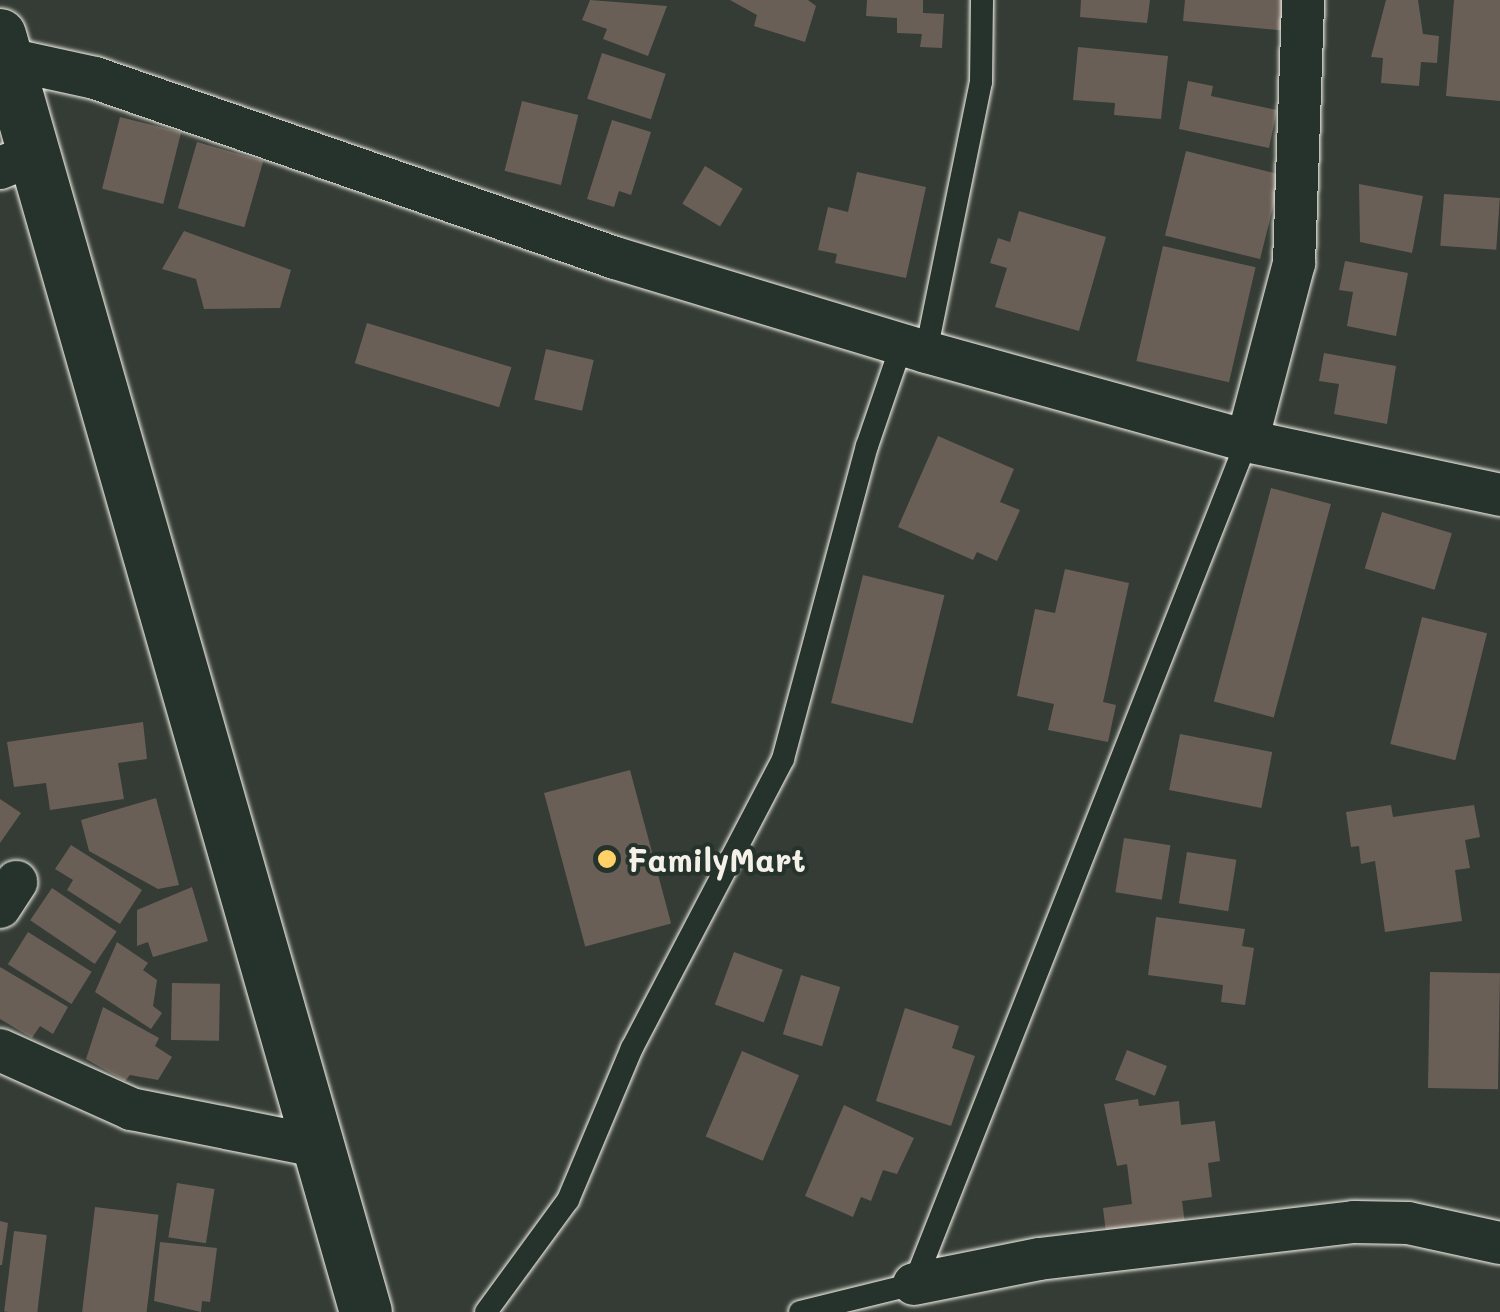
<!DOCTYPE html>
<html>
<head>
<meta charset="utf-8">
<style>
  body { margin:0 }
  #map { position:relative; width:1500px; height:1312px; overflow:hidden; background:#343c35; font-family:Mali,sans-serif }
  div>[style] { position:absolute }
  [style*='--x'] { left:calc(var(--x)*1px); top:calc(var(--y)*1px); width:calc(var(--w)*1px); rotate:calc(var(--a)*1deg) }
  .building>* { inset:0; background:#6a5f56; transform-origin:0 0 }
  .roads { filter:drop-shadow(0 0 2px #f4f1e8) drop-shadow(0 0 2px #f4f1e8) }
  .service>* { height:22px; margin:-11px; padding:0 11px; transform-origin:11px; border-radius:11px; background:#26332d }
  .minor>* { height:42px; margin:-21px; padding:0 21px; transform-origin:21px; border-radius:21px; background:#26332d }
  .tertiary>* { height:52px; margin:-26px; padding:0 26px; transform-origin:26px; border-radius:26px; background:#26332d }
  .dots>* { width:28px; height:28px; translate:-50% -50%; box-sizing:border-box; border:5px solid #26332d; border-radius:50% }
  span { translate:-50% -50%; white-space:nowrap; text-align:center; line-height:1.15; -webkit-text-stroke:8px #26332d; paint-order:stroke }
  .poi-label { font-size:32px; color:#f4f1e8; font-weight:700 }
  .left { translate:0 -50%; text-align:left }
</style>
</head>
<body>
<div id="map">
  <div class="building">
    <div style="clip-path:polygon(590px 0,667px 6px,648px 56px,603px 39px,607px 29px,582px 20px)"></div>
    <div style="clip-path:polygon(730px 0,808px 0,816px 6px,805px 42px,754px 26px,757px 15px)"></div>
    <div style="clip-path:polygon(867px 0,923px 0,923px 13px,944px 14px,942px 48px,920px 47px,922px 34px,897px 33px,897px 18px,866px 16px)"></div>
    <div style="clip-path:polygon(1081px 0,1150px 0,1147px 23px,1080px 17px)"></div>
    <div style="clip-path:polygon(1185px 0,1291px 0,1288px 31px,1183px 21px)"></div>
    <div style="clip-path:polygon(1386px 0,1418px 0,1423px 34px,1439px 36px,1437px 63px,1421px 62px,1419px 86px,1381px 83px,1383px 58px,1371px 57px)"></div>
    <div style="clip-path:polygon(1454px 0,1500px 0,1500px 101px,1446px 96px)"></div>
    <div style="clip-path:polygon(1078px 47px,1168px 56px,1161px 119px,1114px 115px,1115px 103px,1073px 100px)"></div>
    <div style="left:602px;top:53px;width:67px;height:48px;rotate:18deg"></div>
    <div style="clip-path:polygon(1188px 81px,1213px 86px,1211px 96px,1277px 110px,1269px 148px,1179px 129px)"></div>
    <div style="left:522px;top:101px;width:58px;height:72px;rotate:14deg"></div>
    <div style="left:120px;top:117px;width:63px;height:74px;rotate:14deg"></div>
    <div style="clip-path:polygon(612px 120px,651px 132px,631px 195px,619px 191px,614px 207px,587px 199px)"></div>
    <div style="left:197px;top:142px;width:69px;height:69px;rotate:16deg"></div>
    <div style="left:1186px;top:151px;width:98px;height:87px;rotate:14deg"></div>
    <div style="left:705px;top:166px;width:44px;height:44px;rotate:31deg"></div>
    <div style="clip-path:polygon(857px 172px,926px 187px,906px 278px,835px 263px,837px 254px,818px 250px,828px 207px,848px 212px)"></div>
    <div style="clip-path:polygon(1359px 184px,1423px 196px,1412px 253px,1360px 242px)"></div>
    <div style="left:1444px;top:194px;width:56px;height:52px;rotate:4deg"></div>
    <div style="clip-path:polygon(1019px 211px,1106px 237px,1079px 331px,995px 307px,1007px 268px,990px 263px,998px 238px,1010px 242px)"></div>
    <div style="clip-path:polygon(184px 231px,291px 270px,280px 308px,204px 309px,196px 279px,162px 269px)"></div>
    <div style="left:1163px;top:246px;width:95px;height:118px;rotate:13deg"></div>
    <div style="clip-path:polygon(1345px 261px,1408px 273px,1396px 336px,1347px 326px,1353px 292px,1339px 290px)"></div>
    <div style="left:367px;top:323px;width:151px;height:42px;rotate:17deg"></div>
    <div style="left:546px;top:349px;width:49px;height:52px;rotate:13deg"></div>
    <div style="clip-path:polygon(1324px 353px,1396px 366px,1387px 424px,1334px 414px,1339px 384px,1319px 381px)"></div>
    <div style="clip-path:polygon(938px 436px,1014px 469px,1000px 502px,1020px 510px,997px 561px,977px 552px,973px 560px,898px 527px)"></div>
    <div style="left:1271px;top:488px;width:62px;height:221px;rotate:15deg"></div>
    <div style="left:1382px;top:512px;width:73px;height:59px;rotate:17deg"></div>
    <div style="clip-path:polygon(1065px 569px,1129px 583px,1103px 702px,1116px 705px,1108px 742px,1048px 730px,1054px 704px,1017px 696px,1035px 609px,1055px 613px)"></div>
    <div style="left:863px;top:575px;width:84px;height:132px;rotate:14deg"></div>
    <div style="left:1422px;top:617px;width:67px;height:131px;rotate:14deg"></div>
    <div style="clip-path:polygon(143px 722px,147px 759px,118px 763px,124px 799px,50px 810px,46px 783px,14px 787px,7px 742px)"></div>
    <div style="left:1180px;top:734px;width:94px;height:57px;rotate:11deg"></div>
    <div style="left:630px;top:770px;width:159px;height:89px;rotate:75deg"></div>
    <div style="clip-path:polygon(156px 798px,179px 885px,158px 889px,89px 851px,81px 820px)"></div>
    <div style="clip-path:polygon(0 799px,21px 813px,0 843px)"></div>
    <div style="clip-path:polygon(1391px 805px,1393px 817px,1474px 805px,1480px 837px,1465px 840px,1470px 868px,1455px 870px,1462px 921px,1385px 932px,1375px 861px,1361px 864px,1359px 846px,1351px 847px,1346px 812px)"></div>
    <div style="left:1124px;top:838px;width:47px;height:55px;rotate:9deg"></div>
    <div style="clip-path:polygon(71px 845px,142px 890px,120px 924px,67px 890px,73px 880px,55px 869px)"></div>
    <div style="left:1187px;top:852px;width:50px;height:52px;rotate:9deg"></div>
    <div style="clip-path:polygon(192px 887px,208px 941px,153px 957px,148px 942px,137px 946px,137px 910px)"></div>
    <div style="left:52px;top:888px;width:78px;height:39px;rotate:34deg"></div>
    <div style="clip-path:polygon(1156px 917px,1245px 929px,1242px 946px,1254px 948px,1245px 1005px,1221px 1002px,1223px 985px,1148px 975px)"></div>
    <div style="left:28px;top:932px;width:75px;height:38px;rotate:32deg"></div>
    <div style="clip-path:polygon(117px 942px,148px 963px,143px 970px,157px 980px,153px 1006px,162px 1013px,151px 1029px,95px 992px)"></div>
    <div style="left:734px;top:952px;width:52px;height:56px;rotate:20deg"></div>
    <div style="clip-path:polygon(0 967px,68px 1007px,53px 1034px,40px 1026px,32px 1038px,0 1019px)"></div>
    <div style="left:1430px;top:972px;width:70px;height:116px;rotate:1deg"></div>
    <div style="left:801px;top:975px;width:41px;height:62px;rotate:17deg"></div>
    <div style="left:172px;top:983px;width:48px;height:57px;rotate:1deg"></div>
    <div style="clip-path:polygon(103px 1007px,159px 1038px,155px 1046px,172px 1057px,158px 1080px,130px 1075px,125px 1081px,86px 1059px)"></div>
    <div style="clip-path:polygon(905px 1008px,959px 1026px,952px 1048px,975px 1056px,951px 1126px,876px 1101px)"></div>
    <div style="left:1127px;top:1050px;width:43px;height:32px;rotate:22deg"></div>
    <div style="left:742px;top:1051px;width:62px;height:93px;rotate:23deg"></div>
    <div style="clip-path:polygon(1138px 1099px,1139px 1106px,1179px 1101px,1181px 1125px,1215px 1121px,1220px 1161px,1208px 1163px,1212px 1197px,1182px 1201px,1185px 1224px,1106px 1233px,1103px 1208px,1132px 1204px,1127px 1164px,1117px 1166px,1104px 1104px)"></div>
    <div style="clip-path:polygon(844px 1105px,914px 1138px,897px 1174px,883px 1170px,871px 1201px,861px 1197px,853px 1217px,805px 1196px)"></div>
    <div style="left:177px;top:1183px;width:38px;height:55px;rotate:9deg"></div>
    <div style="left:95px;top:1207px;width:64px;height:106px;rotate:7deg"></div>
    <div style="clip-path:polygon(0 1221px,8px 1223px,2px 1265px,0 1265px)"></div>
    <div style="left:14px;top:1231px;width:33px;height:81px;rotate:7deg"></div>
    <div style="clip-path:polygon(160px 1242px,217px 1248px,210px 1302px,202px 1301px,201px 1312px,154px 1301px)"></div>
  </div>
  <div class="roads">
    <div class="service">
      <div style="--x:926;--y:352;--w:276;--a:-78.5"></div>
      <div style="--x:981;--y:82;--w:82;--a:-89.3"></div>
      <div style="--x:486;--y:1312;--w:139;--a:-53.8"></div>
      <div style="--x:568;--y:1200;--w:165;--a:-67.2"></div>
      <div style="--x:632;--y:1048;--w:326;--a:-62.4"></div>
      <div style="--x:783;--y:759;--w:324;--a:-75"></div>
      <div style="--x:867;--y:446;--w:108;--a:-71.1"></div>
      <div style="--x:800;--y:1312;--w:117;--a:-13.8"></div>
      <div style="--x:914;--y:1284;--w:906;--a:-68.45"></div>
    </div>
    <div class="minor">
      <div style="--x:8;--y:59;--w:89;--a:12.3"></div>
      <div style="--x:95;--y:78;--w:550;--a:19.09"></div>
      <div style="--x:615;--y:258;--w:325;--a:16.8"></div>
      <div style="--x:926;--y:352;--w:333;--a:15.5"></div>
      <div style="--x:1247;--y:441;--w:259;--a:12"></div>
      <div style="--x:0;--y:168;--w:37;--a:-22"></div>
      <div style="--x:1247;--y:441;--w:184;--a:-75.2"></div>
      <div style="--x:1294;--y:263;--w:263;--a:-88"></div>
      <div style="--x:0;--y:907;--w:30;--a:-57"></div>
      <div style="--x:0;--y:1050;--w:144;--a:24.2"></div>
      <div style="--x:131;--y:1109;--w:190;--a:11.3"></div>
      <div style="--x:914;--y:1284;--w:127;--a:-11.3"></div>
      <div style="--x:1039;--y:1259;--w:317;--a:-6.7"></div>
      <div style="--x:1354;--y:1222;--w:54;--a:1.1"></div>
      <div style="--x:1408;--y:1223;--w:94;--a:12.3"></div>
    </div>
    <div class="tertiary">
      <div style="--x:0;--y:35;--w:1328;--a:74.01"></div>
    </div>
  </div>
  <div class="dots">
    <div style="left:607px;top:859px;background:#ffd166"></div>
  </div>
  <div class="poi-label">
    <span class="left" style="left:627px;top:859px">FamilyMart</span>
  </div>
</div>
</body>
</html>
